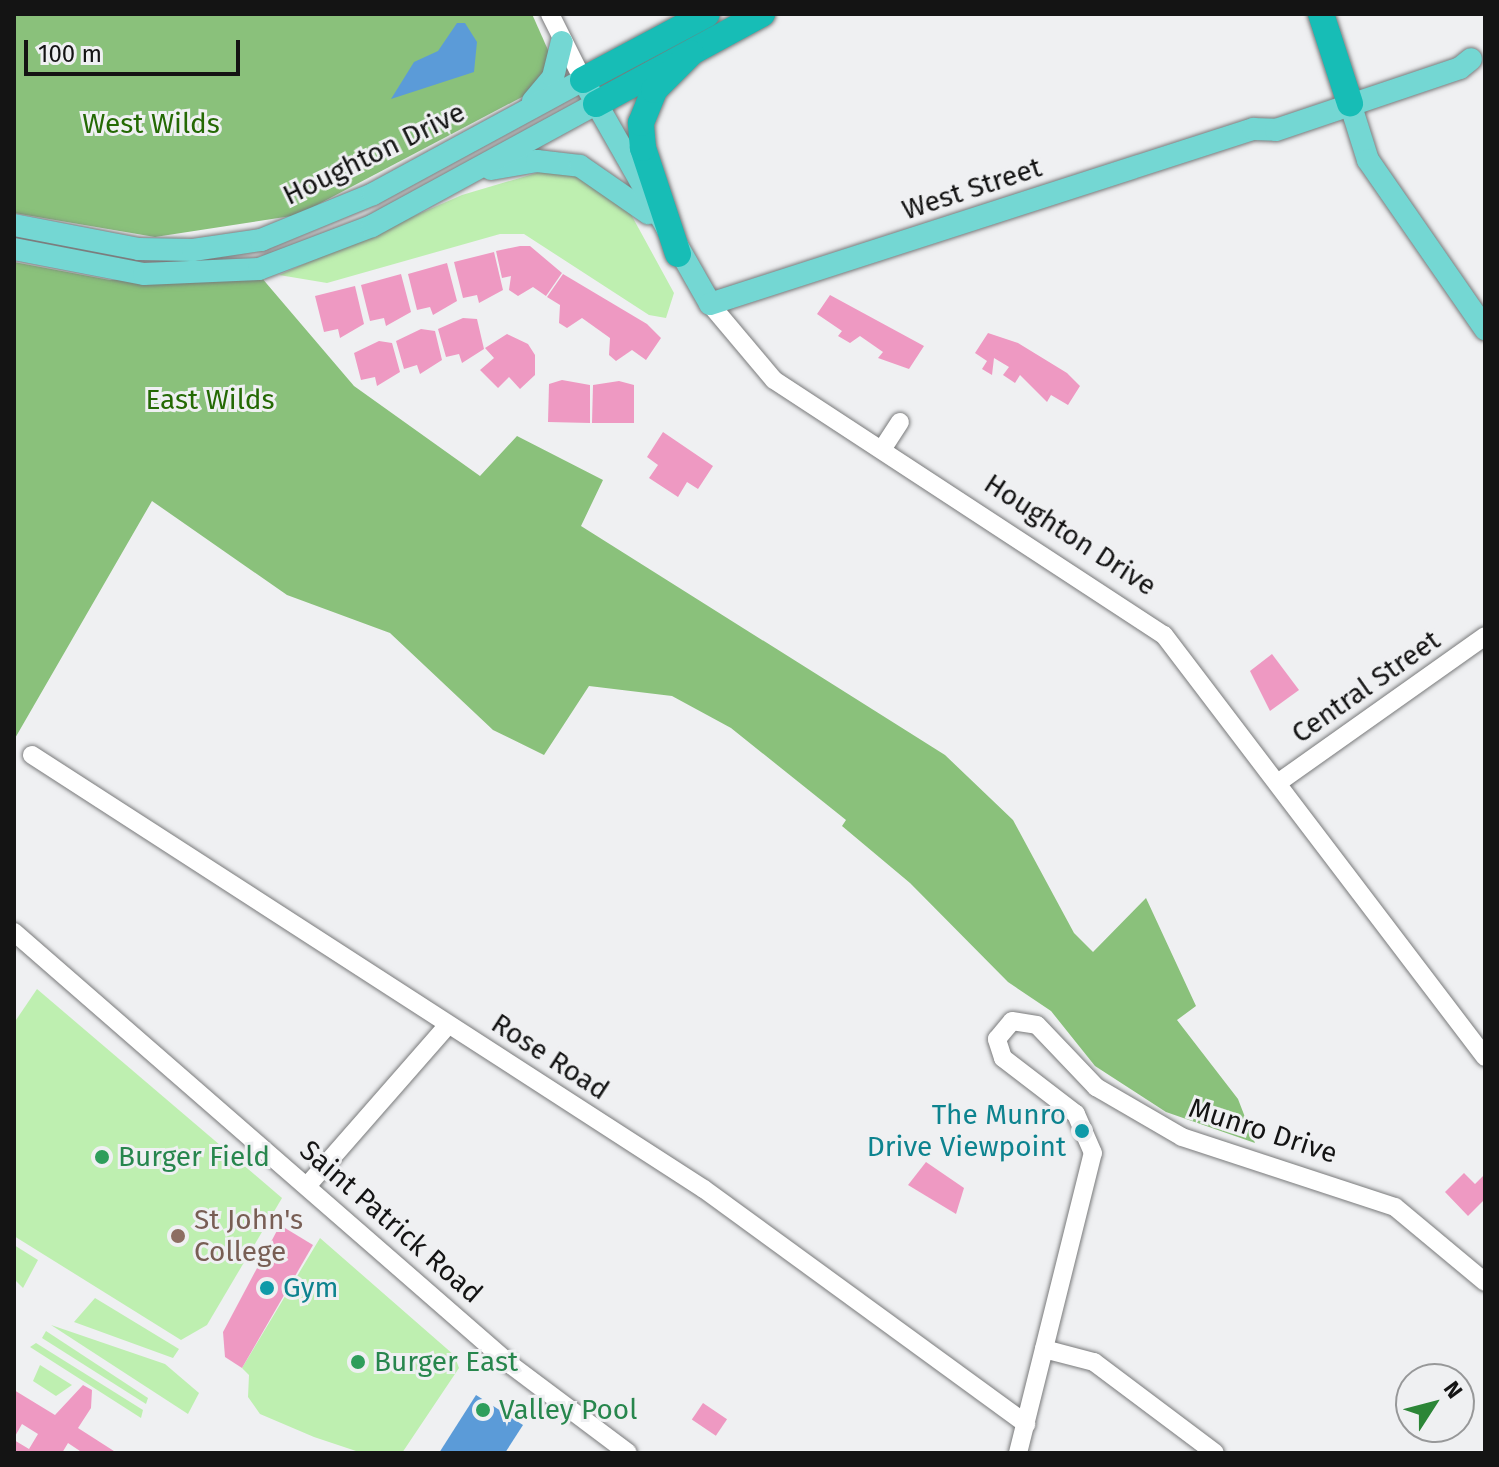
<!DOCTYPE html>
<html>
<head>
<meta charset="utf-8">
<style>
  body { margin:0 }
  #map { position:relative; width:1499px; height:1467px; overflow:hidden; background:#eff0f2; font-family:"Fira Sans",sans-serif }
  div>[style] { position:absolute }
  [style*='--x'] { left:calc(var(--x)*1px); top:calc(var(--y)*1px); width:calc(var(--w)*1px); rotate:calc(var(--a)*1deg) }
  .green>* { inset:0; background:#beefb0 }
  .forest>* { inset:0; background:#8ac17b }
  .water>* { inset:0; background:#5b9bd8 }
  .building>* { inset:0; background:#ee99c2; transform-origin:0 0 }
  .roads { filter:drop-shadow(0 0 2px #797a7b) drop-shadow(0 0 2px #797a7b) }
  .minor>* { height:18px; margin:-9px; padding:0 9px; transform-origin:9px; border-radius:9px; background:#fff }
  .major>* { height:22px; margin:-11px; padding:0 11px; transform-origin:11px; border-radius:11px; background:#74d7d3 }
  .highway>* { height:26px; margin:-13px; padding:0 13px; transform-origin:13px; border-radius:13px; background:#17bdb6 }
  .dots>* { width:22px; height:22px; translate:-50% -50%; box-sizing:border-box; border:4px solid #eff0f2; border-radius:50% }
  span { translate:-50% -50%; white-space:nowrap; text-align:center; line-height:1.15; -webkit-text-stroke:6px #eff0f2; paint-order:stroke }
  .park-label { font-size:28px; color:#246904 }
  .street-label { font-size:28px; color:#141414 }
  .culture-label { font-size:28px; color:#0d838f }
  .right { translate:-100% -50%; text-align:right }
  .left { translate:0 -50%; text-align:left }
  .leisure-label { font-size:28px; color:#27864d }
  .education-label { font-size:28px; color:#785e54 }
  .frame { position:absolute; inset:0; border:16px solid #141414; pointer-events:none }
  .north { position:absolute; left:1395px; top:1363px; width:80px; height:80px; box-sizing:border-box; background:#eff0f2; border:2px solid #979899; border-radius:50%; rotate:54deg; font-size:22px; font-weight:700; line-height:32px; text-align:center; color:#141414 }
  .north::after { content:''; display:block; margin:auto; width:28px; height:36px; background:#2c8637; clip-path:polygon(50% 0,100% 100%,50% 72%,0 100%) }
  .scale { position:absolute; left:24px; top:40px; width:216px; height:36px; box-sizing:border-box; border:4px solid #141414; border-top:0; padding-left:10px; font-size:24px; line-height:28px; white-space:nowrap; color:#141414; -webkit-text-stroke:6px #eff0f2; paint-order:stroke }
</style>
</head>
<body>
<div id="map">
  <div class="green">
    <div style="clip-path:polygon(540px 172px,573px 173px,627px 207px,674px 293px,666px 318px,649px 315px,524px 234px,500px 234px,327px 283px,279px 275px,462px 195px)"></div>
    <div style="clip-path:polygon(37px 989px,282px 1198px,207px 1325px,181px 1340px,14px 1236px,14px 1023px)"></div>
    <div style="clip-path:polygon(320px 1238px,454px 1355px,459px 1368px,402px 1453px,362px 1453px,314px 1437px,260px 1414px,248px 1397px,249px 1375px,242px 1368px)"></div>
    <div style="clip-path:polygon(14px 1245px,38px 1260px,23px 1288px,14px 1279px)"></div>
    <div style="clip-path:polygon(95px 1298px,179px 1349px,173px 1358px,74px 1322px)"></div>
    <div style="clip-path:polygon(51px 1325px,165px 1364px,199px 1393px,188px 1414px)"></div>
    <div style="clip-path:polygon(46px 1331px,148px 1398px,146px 1404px,42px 1338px)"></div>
    <div style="clip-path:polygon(36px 1343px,143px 1410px,141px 1418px,30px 1347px)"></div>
    <div style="clip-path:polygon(40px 1365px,72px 1385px,56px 1396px,33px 1381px)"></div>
  </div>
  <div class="forest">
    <div style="clip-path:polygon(14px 14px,532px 14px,548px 50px,548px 73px,524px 96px,298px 215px,155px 237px,14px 213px)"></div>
    <div style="clip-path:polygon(14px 262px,110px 280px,261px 277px,354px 386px,480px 476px,517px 436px,603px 480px,581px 526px,945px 755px,1013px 820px,1074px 933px,1093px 952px,1146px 898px,1196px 1006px,1177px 1020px,1238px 1099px,1255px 1143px,1166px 1112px,1095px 1066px,1051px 1011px,1008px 982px,910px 883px,842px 826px,846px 820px,731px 728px,672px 696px,589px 686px,544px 755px,493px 730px,390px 633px,287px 595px,152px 501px,14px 740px)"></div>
  </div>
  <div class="water">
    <div style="clip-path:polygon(457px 23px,465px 23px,477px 42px,474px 72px,391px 99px,414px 62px,438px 51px)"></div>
    <div style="clip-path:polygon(476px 1395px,523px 1425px,505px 1453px,439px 1453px)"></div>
  </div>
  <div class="building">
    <div style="clip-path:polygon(520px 246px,530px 246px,562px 273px,546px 296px,533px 287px,518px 296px,509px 290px,511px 276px,502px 278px,496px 251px)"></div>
    <div style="clip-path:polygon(494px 252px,503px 290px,479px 303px,477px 295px,463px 298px,454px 262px)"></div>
    <div style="clip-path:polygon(447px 263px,457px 301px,433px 315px,430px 307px,417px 310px,408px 274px)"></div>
    <div style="clip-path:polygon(401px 274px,411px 312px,386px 326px,384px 318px,370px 321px,361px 285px)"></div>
    <div style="clip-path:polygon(563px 274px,647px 324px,661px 338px,646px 360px,632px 350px,616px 361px,609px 355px,610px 338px,582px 318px,567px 328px,559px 323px,560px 305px,547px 297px)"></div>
    <div style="clip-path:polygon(355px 286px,364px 324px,340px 338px,338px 329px,324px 332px,315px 296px)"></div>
    <div style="clip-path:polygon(830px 295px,924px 346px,909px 369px,878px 358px,883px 352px,860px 336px,850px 343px,838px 336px,842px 331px,817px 314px)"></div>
    <div style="clip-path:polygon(463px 318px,477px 319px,484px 349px,462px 363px,459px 354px,446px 357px,438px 329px)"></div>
    <div style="clip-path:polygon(421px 329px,435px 331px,442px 360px,420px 374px,417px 365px,404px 369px,396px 341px)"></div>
    <div style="clip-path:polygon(988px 333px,1018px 343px,1067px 373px,1080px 386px,1068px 405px,1051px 395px,1047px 402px,1020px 375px,1015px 383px,1003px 375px,1009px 367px,994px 358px,992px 375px,982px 369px,987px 361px,975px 353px)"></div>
    <div style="clip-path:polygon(507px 334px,528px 344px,535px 355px,535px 375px,520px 389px,509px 377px,498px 388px,480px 370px,494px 358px,485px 348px)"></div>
    <div style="clip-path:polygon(379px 341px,392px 343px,400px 372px,377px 386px,375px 377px,361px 380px,354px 353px)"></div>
    <div style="clip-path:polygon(562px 380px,590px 385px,590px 423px,548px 422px,549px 384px)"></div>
    <div style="clip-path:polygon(619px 381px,634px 385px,634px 423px,592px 423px,593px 385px)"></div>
    <div style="clip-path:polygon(663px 432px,713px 466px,698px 489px,687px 482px,678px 497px,649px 478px,658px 465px,647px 457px)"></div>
    <div style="clip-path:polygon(1272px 654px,1299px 690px,1270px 711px,1250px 671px)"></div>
    <div style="clip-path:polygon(926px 1162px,964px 1188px,956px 1214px,908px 1185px)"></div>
    <div style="clip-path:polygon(1464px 1173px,1475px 1184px,1485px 1174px,1485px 1199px,1468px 1216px,1445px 1192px)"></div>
    <div style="clip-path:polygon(280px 1225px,313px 1245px,242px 1368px,225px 1357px,223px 1332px)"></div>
    <div style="clip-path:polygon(83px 1385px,92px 1390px,91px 1408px,78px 1428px,117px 1453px,83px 1453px,68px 1443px,62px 1453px,14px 1453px,14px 1440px,29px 1449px,38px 1434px,22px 1424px,14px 1438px,14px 1390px,55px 1415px)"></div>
    <div style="left:703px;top:1403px;width:29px;height:20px;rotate:34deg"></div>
  </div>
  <div class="roads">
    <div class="minor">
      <div style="--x:550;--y:14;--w:74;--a:63.4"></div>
      <div style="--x:710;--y:304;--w:99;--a:49.9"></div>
      <div style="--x:774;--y:380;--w:466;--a:33.2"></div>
      <div style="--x:1164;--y:635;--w:530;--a:52.74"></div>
      <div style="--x:883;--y:448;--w:31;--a:-57"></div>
      <div style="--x:32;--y:755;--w:800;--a:32.86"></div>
      <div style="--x:704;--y:1189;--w:399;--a:36.1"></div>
      <div style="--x:1279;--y:782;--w:252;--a:-35.3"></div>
      <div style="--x:14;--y:932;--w:659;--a:41.06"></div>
      <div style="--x:511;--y:1365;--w:146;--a:36.9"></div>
      <div style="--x:307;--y:1186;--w:214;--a:-48.8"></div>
      <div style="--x:1044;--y:1349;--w:52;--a:14.6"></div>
      <div style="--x:1094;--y:1362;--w:151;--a:36.9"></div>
      <div style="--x:1018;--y:1453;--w:309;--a:-76"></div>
      <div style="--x:1093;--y:1153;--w:43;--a:-113.6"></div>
      <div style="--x:1076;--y:1114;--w:92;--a:-142.5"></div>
      <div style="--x:1003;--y:1058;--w:20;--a:-108"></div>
      <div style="--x:997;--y:1039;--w:23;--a:-50"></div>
      <div style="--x:1012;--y:1021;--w:25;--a:9"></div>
      <div style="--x:1037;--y:1025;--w:86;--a:46.4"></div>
      <div style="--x:1096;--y:1087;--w:99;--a:30.2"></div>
      <div style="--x:1182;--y:1137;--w:224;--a:18.2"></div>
      <div style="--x:1395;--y:1207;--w:117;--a:39.8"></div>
    </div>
    <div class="major">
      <div style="--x:533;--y:101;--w:31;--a:-50"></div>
      <div style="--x:553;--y:77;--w:36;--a:-76"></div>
      <div style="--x:1350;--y:103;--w:60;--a:72.5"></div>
      <div style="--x:1368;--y:160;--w:206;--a:55.3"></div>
      <div style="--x:491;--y:169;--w:47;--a:-9.9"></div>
      <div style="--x:537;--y:161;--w:43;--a:6.6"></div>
      <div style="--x:580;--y:166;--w:83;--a:34.7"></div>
      <div style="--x:14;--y:225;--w:127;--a:10.9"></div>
      <div style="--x:139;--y:249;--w:54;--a:1.1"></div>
      <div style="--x:193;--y:250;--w:69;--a:-8.4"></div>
      <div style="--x:261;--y:240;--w:121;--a:-22.3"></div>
      <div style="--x:373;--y:194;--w:239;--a:-28.5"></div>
      <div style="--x:583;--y:80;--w:257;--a:60.4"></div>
      <div style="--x:710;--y:304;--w:571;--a:-17.86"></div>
      <div style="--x:1253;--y:129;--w:23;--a:2"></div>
      <div style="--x:1276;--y:130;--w:194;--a:-18.6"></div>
      <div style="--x:1460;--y:68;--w:14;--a:-39"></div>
      <div style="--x:14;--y:249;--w:132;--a:10.9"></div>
      <div style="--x:144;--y:274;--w:115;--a:-2.5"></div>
      <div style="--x:259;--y:269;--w:121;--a:-20.8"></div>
      <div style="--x:372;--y:226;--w:255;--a:-28.6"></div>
    </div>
    <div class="highway">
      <div style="--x:1321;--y:14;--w:94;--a:72"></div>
      <div style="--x:583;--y:80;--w:140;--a:-28"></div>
      <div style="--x:596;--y:104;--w:189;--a:-28.5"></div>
      <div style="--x:678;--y:254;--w:112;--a:-108.3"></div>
      <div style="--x:643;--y:148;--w:25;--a:-95"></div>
      <div style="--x:641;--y:123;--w:35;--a:-68"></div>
      <div style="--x:654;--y:90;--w:52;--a:-45"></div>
    </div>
  </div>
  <div class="dots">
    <div style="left:1082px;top:1131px;background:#0f9aa8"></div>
    <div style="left:102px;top:1157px;background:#2e9e5b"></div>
    <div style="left:178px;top:1236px;background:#8d6e63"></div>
    <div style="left:267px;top:1288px;background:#0f9aa8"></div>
    <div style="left:358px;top:1362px;background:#2e9e5b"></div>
    <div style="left:483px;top:1410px;background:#2e9e5b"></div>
  </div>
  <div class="park-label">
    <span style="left:151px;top:124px">West Wilds</span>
    <span style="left:210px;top:400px">East Wilds</span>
  </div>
  <div class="street-label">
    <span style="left:374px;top:154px;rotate:-26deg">Houghton Drive</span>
    <span style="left:972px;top:189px;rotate:-18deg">West Street</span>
    <span style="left:1070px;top:535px;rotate:33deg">Houghton Drive</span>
    <span style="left:1366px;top:687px;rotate:-35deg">Central Street</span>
    <span style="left:550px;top:1057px;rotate:33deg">Rose Road</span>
    <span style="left:1263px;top:1131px;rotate:18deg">Munro Drive</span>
    <span style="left:391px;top:1222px;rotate:41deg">Saint Patrick Road</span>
  </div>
  <div class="culture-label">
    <span class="right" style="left:1066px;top:1131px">The Munro<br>Drive Viewpoint</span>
    <span class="left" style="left:283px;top:1288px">Gym</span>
  </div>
  <div class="leisure-label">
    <span class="left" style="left:118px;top:1157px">Burger Field</span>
    <span class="left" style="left:374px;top:1362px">Burger East</span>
    <span class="left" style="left:499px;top:1410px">Valley Pool</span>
  </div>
  <div class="education-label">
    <span class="left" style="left:194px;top:1236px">St John's<br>College</span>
  </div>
  <div class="frame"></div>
  <div class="north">N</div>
  <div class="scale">100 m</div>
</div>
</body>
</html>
